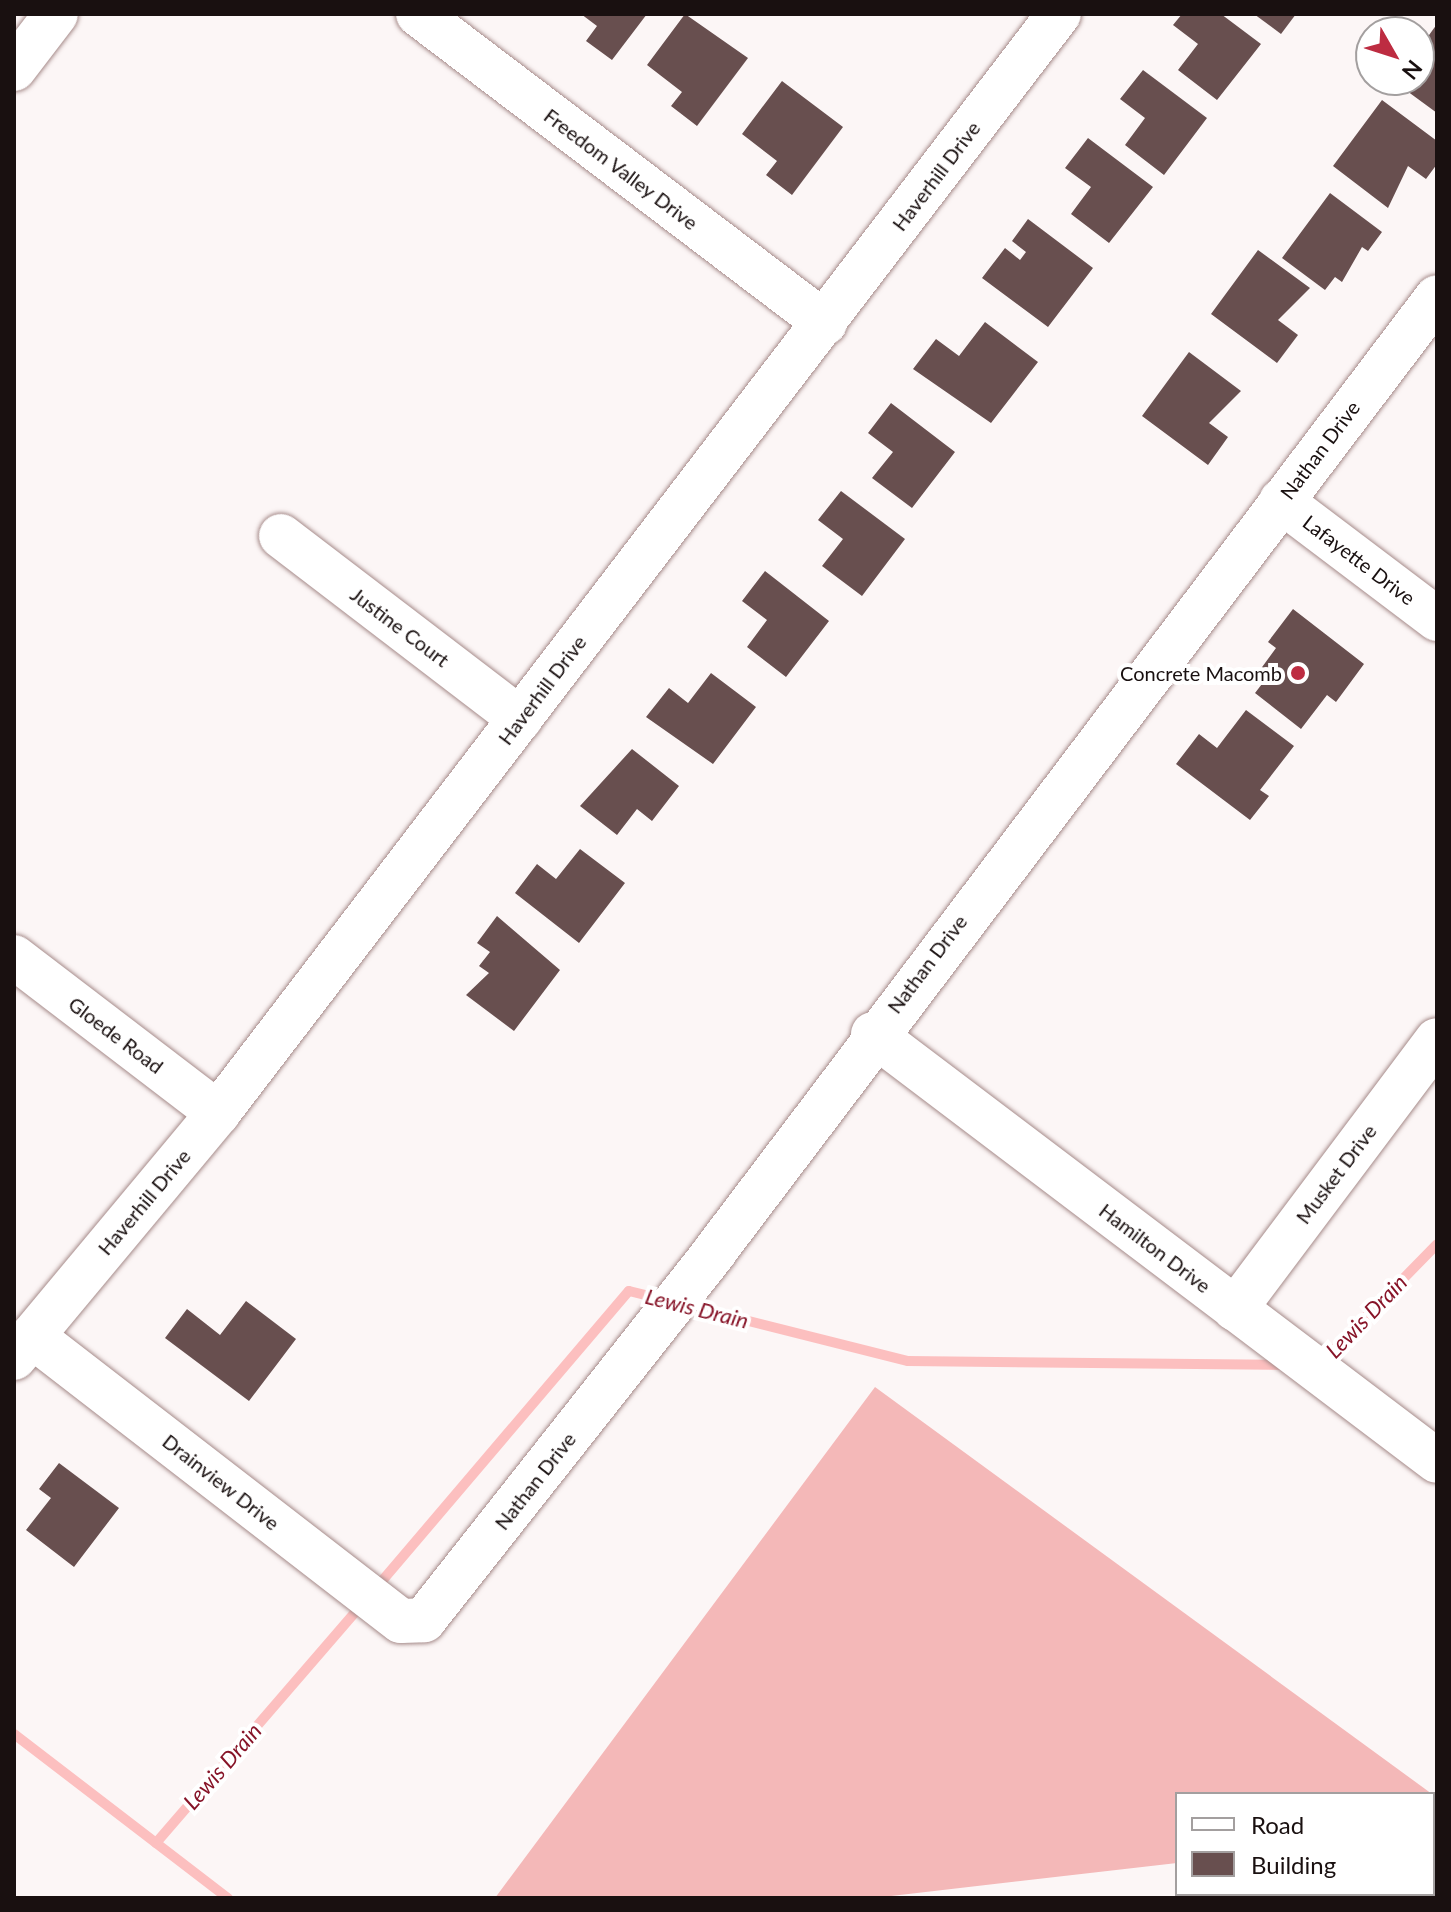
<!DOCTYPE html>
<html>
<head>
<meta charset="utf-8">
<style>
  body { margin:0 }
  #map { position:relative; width:1451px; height:1912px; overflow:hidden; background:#fcf6f6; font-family:Lato,sans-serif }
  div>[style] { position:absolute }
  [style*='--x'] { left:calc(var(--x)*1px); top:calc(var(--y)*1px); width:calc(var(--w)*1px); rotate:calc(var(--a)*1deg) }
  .forest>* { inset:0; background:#f4b8b8 }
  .stream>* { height:10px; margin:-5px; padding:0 5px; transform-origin:5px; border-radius:5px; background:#fcbfbf }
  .building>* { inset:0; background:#684f4f }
  .roads { filter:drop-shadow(0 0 2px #a68b8a) drop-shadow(0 0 2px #a68b8a) }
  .minor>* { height:44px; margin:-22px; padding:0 22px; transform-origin:22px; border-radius:22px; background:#fff }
  .dots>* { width:22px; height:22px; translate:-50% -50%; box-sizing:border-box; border:4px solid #fff; border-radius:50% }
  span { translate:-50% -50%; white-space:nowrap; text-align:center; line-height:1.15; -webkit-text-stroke:8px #fff; paint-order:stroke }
  .street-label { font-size:20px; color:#191010 }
  .poi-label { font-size:20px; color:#191010 }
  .right { translate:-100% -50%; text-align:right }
  .water-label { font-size:22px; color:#871428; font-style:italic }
  .frame { position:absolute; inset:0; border:16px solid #191010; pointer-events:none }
  .legend { position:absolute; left:1175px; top:1792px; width:260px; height:104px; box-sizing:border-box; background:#fff; border:2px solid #a39f9f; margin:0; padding:10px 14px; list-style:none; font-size:24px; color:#191010 }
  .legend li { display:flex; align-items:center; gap:16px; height:40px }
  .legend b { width:40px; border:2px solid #a39f9f }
  .north { position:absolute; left:1355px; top:16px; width:80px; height:80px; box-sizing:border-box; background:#fff; border:2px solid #a39f9f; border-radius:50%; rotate:129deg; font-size:22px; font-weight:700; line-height:32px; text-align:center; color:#191010 }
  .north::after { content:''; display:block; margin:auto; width:28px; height:36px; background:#bd2c41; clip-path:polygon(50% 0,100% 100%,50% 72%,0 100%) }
</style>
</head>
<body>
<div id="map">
  <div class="forest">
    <div style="clip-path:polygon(875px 1387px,1432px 1794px,1177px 1794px,1177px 1863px,874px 1898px,495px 1898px)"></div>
  </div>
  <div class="stream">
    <div style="--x:685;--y:1305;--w:230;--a:14.1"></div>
    <div style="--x:908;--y:1361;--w:378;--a:0.6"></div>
    <div style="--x:1321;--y:1363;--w:166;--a:-45.7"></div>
    <div style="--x:376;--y:1588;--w:390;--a:-49.6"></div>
    <div style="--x:629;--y:1291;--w:34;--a:14"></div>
    <div style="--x:14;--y:1734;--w:270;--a:37.5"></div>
    <div style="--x:156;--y:1843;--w:317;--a:-49.2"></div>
    <div style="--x:1433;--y:1872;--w:4;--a:-14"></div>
    <div style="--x:1253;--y:1898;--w:27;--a:-8"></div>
  </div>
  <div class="building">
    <div style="clip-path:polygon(581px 14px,647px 14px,612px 60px,586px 41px,597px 26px)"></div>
    <div style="clip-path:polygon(685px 14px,748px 58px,697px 126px,671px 106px,682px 92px,647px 65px)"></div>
    <div style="clip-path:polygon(1182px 14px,1221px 14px,1261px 44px,1217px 100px,1178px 70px,1198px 44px,1173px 25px)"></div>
    <div style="clip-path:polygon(1254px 14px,1296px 14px,1281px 34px)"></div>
    <div style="clip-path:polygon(1437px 24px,1437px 113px,1392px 80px,1419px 80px,1419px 49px)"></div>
    <div style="clip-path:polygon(1143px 70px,1207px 118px,1164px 175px,1125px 145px,1145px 118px,1120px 99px)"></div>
    <div style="clip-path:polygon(782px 81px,843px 127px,792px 195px,766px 175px,777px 161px,742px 134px)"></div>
    <div style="clip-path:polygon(1382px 100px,1437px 141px,1437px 164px,1426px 179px,1408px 166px,1388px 208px,1333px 166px)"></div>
    <div style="clip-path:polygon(1088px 138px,1153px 187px,1109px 243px,1071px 214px,1091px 187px,1065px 168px)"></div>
    <div style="clip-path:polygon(1330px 193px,1382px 232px,1368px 251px,1362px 247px,1342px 282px,1335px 277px,1325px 290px,1282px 258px)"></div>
    <div style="clip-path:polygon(1028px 219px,1093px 268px,1048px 327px,982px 278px,1005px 248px,1020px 260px,1026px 252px,1012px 241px)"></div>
    <div style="clip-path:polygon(1258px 250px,1310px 288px,1278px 320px,1298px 335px,1277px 363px,1211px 314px)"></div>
    <div style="clip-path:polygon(985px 322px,1038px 362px,991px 423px,913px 369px,936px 339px,959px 356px)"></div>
    <div style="clip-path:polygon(1189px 352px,1241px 391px,1209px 423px,1228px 437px,1208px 465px,1142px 416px)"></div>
    <div style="clip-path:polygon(891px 403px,955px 452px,912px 508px,872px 478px,893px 452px,868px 433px)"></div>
    <div style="clip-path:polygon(841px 491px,905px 539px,862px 596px,822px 566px,843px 539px,818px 520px)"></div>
    <div style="clip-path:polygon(765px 571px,829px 621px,786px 677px,747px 647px,767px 620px,742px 601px)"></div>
    <div style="clip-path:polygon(1293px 609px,1364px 664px,1336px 702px,1327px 695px,1301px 729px,1255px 693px,1265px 680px,1257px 674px,1276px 648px,1268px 642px)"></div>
    <div style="clip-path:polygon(711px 673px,756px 707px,713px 764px,646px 717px,669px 688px,688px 703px)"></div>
    <div style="clip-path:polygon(1246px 710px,1294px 746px,1260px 790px,1269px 796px,1250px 820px,1176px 764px,1199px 734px,1217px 748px)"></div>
    <div style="clip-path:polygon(632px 749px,679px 786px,652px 821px,637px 809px,617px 835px,580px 806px)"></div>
    <div style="clip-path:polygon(580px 849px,625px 883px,579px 943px,515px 893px,537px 864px,556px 879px)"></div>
    <div style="clip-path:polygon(497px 916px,560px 970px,514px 1031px,466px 995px,489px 973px,479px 966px,490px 952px,477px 943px)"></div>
    <div style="clip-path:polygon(246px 1301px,296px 1339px,249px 1401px,165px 1338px,187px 1309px,220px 1335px)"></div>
    <div style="clip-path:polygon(59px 1463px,119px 1508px,74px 1567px,26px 1530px,51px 1498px,39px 1489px)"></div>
  </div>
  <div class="roads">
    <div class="minor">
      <div style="--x:418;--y:14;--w:511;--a:37.21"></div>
      <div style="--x:14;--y:69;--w:69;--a:-52.6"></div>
      <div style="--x:1281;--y:501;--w:196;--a:37.1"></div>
      <div style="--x:281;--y:536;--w:301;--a:37.4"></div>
      <div style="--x:14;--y:957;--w:257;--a:37.4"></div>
      <div style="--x:873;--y:1034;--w:707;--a:37.13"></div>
      <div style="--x:1235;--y:1309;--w:336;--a:-53.1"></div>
      <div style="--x:32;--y:1336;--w:466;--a:37.7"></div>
      <div style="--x:401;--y:1621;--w:23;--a:-2"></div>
      <div style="--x:424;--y:1620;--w:470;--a:-51.7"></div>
      <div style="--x:715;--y:1251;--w:1196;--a:-52.88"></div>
      <div style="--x:14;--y:1358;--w:319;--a:-50.2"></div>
      <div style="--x:218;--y:1113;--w:1384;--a:-52.58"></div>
    </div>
  </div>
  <div class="dots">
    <div style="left:1298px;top:673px;background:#bd2c41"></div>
  </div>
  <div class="street-label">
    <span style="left:621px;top:169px;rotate:37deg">Freedom Valley Drive</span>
    <span style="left:936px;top:176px;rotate:-53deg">Haverhill Drive</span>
    <span style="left:1320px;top:450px;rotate:-53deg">Nathan Drive</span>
    <span style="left:1359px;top:560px;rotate:37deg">Lafayette Drive</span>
    <span style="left:400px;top:627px;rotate:37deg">Justine Court</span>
    <span style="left:542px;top:690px;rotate:-53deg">Haverhill Drive</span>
    <span style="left:927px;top:964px;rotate:-53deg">Nathan Drive</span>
    <span style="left:116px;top:1035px;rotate:37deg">Gloede Road</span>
    <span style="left:1336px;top:1174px;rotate:-53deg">Musket Drive</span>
    <span style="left:144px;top:1202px;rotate:-50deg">Haverhill Drive</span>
    <span style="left:1155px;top:1248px;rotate:37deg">Hamilton Drive</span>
    <span style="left:535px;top:1481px;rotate:-52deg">Nathan Drive</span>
    <span style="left:221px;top:1482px;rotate:38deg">Drainview Drive</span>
  </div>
  <div class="poi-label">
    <span class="right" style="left:1282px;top:673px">Concrete Macomb</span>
  </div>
  <div class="water-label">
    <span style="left:697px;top:1308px;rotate:14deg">Lewis Drain</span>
    <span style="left:1366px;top:1316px;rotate:-46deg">Lewis Drain</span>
    <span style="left:222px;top:1766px;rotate:-49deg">Lewis Drain</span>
  </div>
  <div class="frame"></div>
  <ul class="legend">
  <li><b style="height:10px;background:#fff"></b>Road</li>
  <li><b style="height:22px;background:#684f4f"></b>Building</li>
  </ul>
  <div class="north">N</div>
</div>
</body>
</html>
